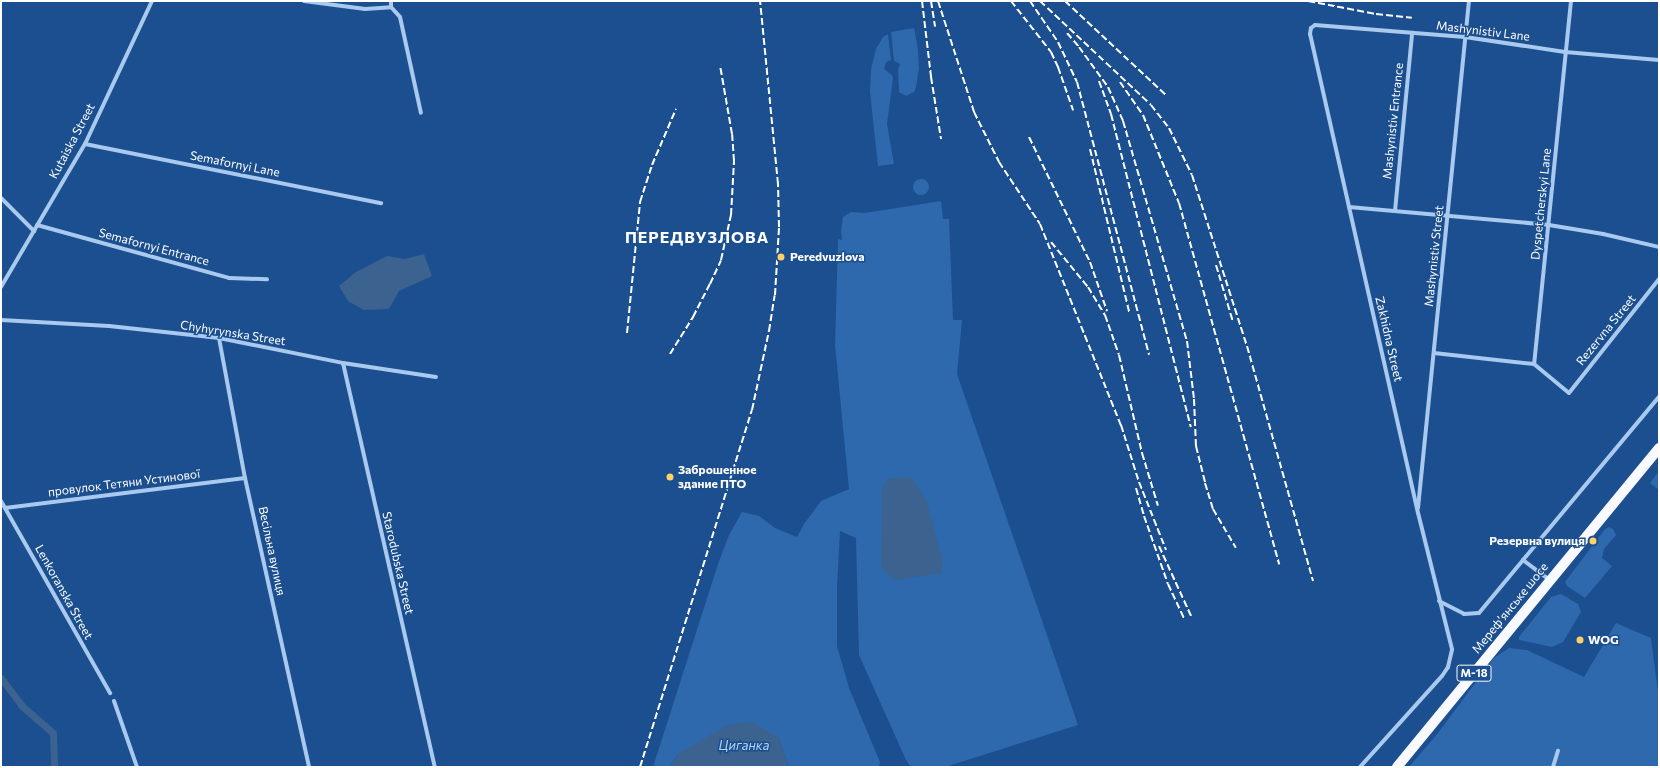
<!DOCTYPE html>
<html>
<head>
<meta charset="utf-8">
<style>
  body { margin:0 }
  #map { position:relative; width:1660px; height:768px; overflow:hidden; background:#1b4f8f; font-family:Commissioner,sans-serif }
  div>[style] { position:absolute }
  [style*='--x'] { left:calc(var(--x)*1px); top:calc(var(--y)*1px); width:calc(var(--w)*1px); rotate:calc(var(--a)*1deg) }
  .green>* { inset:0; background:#2e69ad }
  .round { border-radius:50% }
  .water>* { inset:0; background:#3c6290 }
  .canal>* { height:7px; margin:-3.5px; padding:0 3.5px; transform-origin:3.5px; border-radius:3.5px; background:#3c6290 }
  .minor>* { height:4px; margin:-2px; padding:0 2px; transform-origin:2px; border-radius:2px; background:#a9c9ee }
  .trunk>* { height:10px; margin:-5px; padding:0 5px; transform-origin:5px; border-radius:5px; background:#f8faff }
  .rail>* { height:2px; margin-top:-1px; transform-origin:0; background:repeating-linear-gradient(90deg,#fff 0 7px,transparent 0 10px) }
  .dots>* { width:11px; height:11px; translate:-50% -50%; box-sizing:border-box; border:2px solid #1b4f8f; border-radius:50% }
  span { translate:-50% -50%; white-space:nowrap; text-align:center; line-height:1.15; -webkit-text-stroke:3px #1b4f8f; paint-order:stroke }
  .shield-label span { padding:1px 3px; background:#1b4f8f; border:1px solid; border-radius:3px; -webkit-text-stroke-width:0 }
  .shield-label { font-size:11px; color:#fff; font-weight:700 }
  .street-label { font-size:12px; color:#fff }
  .poi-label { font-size:12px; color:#fff; font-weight:700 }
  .left { translate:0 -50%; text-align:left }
  .right { translate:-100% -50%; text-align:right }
  .water-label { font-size:13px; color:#b5d3f5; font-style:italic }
  .district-label { font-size:16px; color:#fff; font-weight:700; letter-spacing:1px }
  .frame { position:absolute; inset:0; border:2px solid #fff; pointer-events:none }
</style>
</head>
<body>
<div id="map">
  <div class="green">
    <div style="clip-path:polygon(914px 28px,918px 50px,919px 69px,916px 87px,914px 92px,906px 96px,899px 92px,898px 70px,900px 64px,894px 61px,891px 32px)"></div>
    <div style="clip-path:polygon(888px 34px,891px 60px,886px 62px,884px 69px,892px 75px,893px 78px,887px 124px,894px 164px,878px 166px,870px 92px,871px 69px,876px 49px,883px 37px)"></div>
    <div class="round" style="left:913px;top:179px;width:16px;height:16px"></div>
    <div style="clip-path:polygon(941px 201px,943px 219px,949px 219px,953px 320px,962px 320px,957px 374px,1078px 725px,945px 767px,911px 767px,906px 760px,859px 655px,856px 538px,840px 531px,837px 587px,837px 646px,849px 688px,880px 762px,879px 767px,789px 767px,778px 737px,678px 754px,669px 767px,653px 767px,718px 564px,729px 535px,742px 512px,759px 516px,775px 528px,797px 537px,804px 524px,821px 501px,849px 489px,835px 345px,838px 239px,842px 240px,841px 232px,843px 217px,851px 212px,865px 213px)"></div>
    <div style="clip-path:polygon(1659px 471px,1659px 490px,1650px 483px)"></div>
    <div style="clip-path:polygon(1609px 527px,1613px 529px,1616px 535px,1604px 549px,1602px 558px,1612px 566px,1585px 598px,1567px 586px,1565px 582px,1605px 529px)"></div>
    <div style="clip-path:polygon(1561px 594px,1578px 604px,1581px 612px,1563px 642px,1552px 647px,1519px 640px,1519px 637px,1551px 597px)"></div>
    <div style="clip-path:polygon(1616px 623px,1651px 638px,1659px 700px,1659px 767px,1409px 767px,1438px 733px,1494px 658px,1509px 648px,1527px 650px,1584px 677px)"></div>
  </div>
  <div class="water">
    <div style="clip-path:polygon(424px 254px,432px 276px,399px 291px,389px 309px,364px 310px,348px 301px,339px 286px,356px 272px,387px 256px,405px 259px)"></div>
    <div style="clip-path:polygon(911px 477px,927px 502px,943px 563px,941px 573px,896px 580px,881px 568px,882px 486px,888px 479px)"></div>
    <div style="clip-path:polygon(752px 722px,778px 737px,789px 767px,669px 767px,678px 754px,727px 725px)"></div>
  </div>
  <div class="canal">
    <div style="--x:1;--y:678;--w:35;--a:53"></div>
    <div style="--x:22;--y:706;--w:41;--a:41.1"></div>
    <div style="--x:53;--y:733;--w:34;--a:88"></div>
  </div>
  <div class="minor">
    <div style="--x:304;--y:1;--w:62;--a:7.5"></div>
    <div style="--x:365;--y:9;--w:26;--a:-4"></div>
    <div style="--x:391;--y:1;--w:6;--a:90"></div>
    <div style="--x:391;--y:7;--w:13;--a:48"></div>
    <div style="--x:400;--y:17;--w:98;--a:77.7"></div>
    <div style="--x:1571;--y:1;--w:365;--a:95.8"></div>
    <div style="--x:1534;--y:364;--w:45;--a:39.6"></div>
    <div style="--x:1569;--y:393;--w:145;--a:-51.7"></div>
    <div style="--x:85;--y:144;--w:302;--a:11.3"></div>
    <div style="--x:1;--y:198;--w:47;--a:45"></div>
    <div style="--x:1349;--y:207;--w:201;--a:5.1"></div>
    <div style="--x:1549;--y:225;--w:55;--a:9.5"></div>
    <div style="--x:1603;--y:234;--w:57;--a:13.1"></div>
    <div style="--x:1395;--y:211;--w:179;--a:-84.5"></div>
    <div style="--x:37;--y:225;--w:199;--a:15.4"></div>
    <div style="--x:229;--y:278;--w:38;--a:2"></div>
    <div style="--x:1;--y:287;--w:166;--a:-59.6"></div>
    <div style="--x:85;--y:144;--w:158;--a:-64.9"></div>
    <div style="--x:1;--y:320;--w:108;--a:3.2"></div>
    <div style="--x:109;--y:326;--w:111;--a:6.2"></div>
    <div style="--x:219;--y:338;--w:126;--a:11.4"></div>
    <div style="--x:343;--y:363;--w:94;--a:8.6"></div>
    <div style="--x:219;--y:338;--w:142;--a:79.5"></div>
    <div style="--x:245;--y:478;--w:296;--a:77.5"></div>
    <div style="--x:1434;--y:353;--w:101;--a:6.3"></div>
    <div style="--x:343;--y:363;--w:414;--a:77.2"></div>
    <div style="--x:1;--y:501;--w:221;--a:60.4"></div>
    <div style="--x:5;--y:508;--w:242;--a:-7.1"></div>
    <div style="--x:1418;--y:508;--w:510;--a:-84.26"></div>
    <div style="--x:1523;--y:560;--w:212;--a:-50.2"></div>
    <div style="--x:1439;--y:601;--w:28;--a:27"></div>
    <div style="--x:1464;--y:614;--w:15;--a:-4"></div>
    <div style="--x:1479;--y:613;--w:69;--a:-50.3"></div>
    <div style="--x:1523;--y:560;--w:34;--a:37"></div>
    <div style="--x:114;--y:701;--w:70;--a:70.8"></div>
    <div style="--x:1360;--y:767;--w:122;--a:-48"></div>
    <div style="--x:1442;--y:676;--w:11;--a:-56"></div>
    <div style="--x:1448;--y:667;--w:18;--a:-77"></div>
    <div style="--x:1452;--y:649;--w:140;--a:-104"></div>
    <div style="--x:1418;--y:513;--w:491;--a:-102.7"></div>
    <div style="--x:1310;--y:34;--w:6;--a:-81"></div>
    <div style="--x:1311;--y:28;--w:5;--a:-37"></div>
    <div style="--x:1315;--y:25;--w:150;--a:4.6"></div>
    <div style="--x:1465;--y:37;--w:101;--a:8.5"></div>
    <div style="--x:1565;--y:52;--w:94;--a:4.9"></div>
    <div style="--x:1553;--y:767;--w:17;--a:-73"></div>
  </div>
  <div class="trunk">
    <div style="--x:1397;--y:767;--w:413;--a:-50.6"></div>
  </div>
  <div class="rail">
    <div style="--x:922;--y:1;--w:77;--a:83.2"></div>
    <div style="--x:931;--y:77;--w:63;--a:80.8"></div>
    <div style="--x:931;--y:1;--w:26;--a:81"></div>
    <div style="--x:938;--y:1;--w:117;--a:72"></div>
    <div style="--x:974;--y:112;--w:56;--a:63.4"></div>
    <div style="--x:999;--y:162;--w:74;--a:56.5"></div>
    <div style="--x:1040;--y:224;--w:217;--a:68.1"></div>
    <div style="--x:1121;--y:425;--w:60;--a:72.5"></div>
    <div style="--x:1139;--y:482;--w:73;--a:68.3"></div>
    <div style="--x:1011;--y:1;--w:65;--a:51.9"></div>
    <div style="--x:1051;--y:52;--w:17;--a:65"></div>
    <div style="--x:1058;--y:67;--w:46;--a:70.8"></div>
    <div style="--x:1030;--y:1;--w:50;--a:55.7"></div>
    <div style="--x:1058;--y:42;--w:44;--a:64.6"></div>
    <div style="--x:1077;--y:82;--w:282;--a:75.2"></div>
    <div style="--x:1040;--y:1;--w:152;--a:43.1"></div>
    <div style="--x:1151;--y:105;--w:29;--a:52"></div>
    <div style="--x:1169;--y:128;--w:52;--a:63.9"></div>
    <div style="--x:1192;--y:175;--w:180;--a:72.2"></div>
    <div style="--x:1247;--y:346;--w:244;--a:74.3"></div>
    <div style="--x:1065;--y:1;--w:139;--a:43"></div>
    <div style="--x:1308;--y:1;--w:69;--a:10.8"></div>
    <div style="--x:1376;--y:14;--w:36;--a:6"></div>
    <div style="--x:1067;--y:33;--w:18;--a:49"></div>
    <div style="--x:1079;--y:47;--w:49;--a:54.1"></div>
    <div style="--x:1108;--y:87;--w:37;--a:66"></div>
    <div style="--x:1123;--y:121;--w:229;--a:73.8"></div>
    <div style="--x:1187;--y:341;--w:58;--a:83.1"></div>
    <div style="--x:1194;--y:399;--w:47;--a:87.6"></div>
    <div style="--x:1196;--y:446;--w:38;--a:76"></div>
    <div style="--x:1205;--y:483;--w:27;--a:73"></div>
    <div style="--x:1213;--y:509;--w:45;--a:59.5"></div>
    <div style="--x:1099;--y:81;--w:35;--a:70"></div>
    <div style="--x:1111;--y:114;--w:323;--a:75.7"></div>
    <div style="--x:1120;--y:82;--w:40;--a:55.1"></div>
    <div style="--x:1143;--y:115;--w:95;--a:67.8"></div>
    <div style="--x:1179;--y:203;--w:375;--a:74.5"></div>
    <div style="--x:1029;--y:137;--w:139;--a:64"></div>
    <div style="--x:1090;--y:262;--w:52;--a:70.9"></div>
    <div style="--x:1090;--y:149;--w:168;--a:76.5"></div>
    <div style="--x:1051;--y:242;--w:58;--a:50.6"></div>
    <div style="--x:1088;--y:287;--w:33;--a:59"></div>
    <div style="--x:1105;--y:315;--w:42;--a:70.7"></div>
    <div style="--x:1119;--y:355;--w:101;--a:76.8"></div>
    <div style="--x:1142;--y:453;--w:55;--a:73.2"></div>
    <div style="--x:1216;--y:265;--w:59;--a:73.4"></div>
    <div style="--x:627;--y:333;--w:132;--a:-84.3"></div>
    <div style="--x:640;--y:202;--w:39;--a:-72"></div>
    <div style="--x:652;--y:165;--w:61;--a:-66.8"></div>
    <div style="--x:670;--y:354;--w:44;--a:-58.1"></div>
    <div style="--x:693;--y:317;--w:37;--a:-63"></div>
    <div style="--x:710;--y:284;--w:26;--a:-65"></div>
    <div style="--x:721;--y:260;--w:46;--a:-77.5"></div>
    <div style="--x:731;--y:215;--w:54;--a:-86.8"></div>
    <div style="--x:734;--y:161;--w:27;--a:-94"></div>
    <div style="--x:732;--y:134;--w:70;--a:-99.9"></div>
    <div style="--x:1136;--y:488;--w:29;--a:74"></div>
    <div style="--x:1144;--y:516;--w:72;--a:70.6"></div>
    <div style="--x:1168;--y:584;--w:38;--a:65"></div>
    <div style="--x:1159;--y:546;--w:77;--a:65.4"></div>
    <div style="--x:640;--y:767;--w:374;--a:-72.6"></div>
    <div style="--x:752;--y:410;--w:81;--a:-77.9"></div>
    <div style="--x:769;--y:331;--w:36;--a:-81"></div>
    <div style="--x:775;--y:295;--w:68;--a:-86.6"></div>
    <div style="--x:779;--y:227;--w:43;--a:-91.3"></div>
    <div style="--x:778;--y:184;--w:184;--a:-95.6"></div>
  </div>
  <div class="dots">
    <div style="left:781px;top:257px;background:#ffd166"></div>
    <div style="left:670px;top:477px;background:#ffd166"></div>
    <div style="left:1593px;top:541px;background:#ffd166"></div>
    <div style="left:1580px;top:640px;background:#ffd166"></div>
  </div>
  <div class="shield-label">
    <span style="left:1474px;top:673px">М-18</span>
  </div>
  <div class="street-label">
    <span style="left:1483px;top:31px;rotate:7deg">Mashynistiv Lane</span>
    <span style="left:1393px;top:121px;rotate:-84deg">Mashynistiv Entrance</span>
    <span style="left:72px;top:141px;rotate:-62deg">Kutaiska Street</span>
    <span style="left:235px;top:164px;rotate:11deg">Semafornyi Lane</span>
    <span style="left:1541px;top:204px;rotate:-84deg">Dyspetcherskyi Lane</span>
    <span style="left:154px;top:247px;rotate:15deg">Semafornyi Entrance</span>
    <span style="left:1434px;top:256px;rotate:-84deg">Mashynistiv Street</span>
    <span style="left:1606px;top:330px;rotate:-51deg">Rezervna Street</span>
    <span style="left:233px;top:333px;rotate:9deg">Chyhyrynska Street</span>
    <span style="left:1389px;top:339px;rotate:77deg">Zakhidna Street</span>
    <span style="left:124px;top:483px;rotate:-7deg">провулок Тетяни Устинової</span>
    <span style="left:272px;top:551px;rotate:78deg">Весільна вулиця</span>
    <span style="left:398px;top:563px;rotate:77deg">Starodubska Street</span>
    <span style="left:64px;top:592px;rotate:61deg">Lenkoranska Street</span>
    <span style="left:1510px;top:608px;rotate:-51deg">Мереф’янське шосе</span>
  </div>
  <div class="poi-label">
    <span class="left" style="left:790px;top:257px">Peredvuzlova</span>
    <span class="left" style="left:678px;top:477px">Заброшенное<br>здание ПТО</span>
    <span class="right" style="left:1585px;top:541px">Резервна вулиця</span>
    <span class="left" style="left:1588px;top:640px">WOG</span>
  </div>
  <div class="water-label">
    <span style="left:744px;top:745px">Циганка</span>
  </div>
  <div class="district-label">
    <span style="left:697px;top:237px">ПЕРЕДВУЗЛОВА</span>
  </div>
  <div class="frame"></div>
</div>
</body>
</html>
